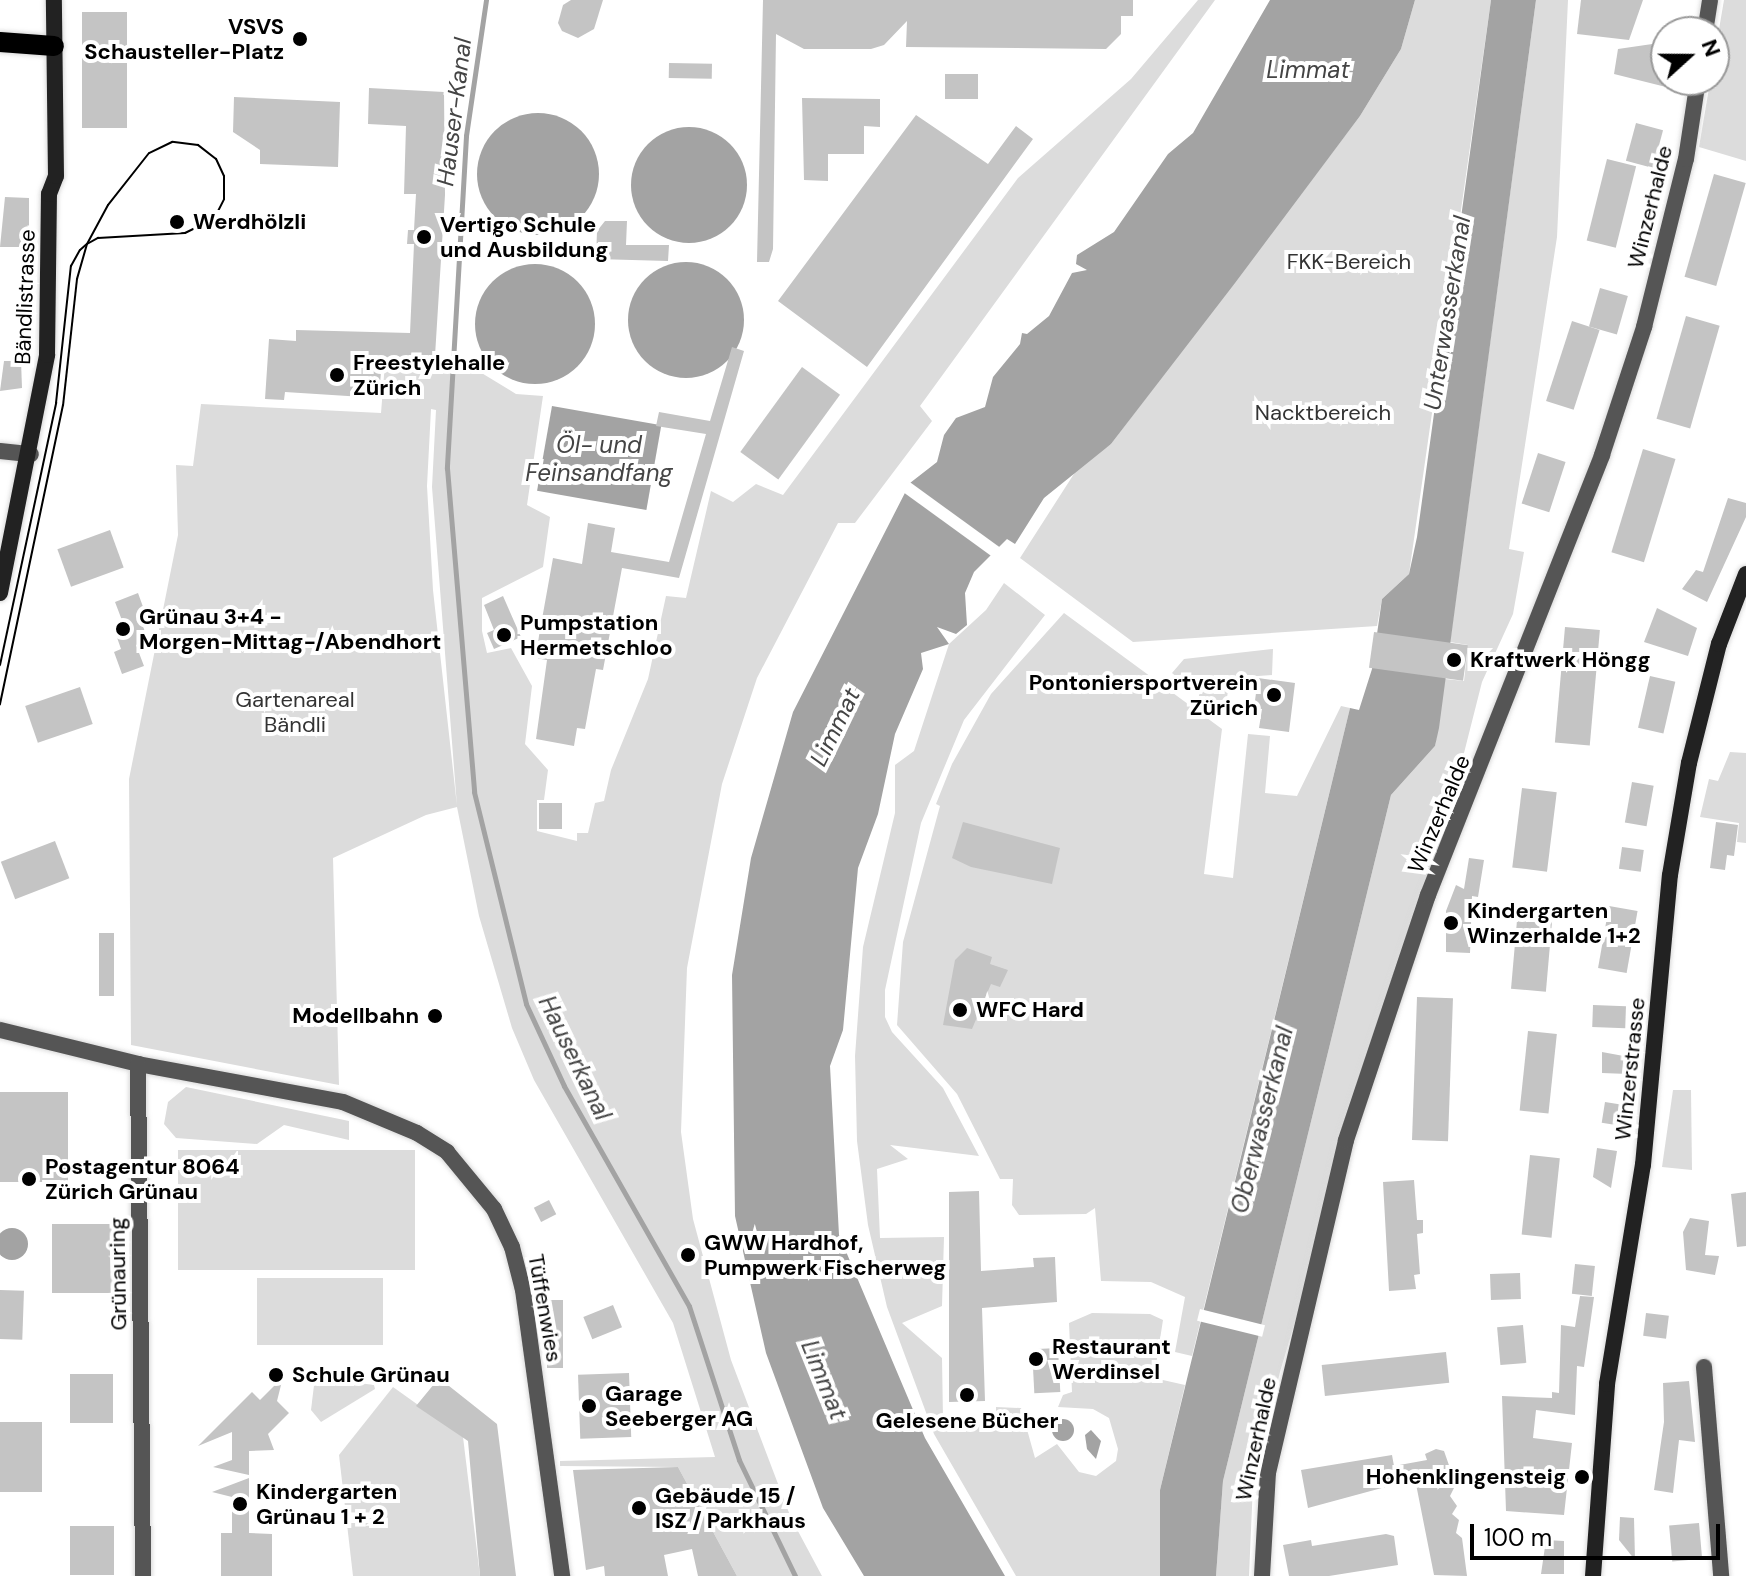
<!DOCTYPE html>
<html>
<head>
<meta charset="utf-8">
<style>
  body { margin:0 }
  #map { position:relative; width:1746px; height:1576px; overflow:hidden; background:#fff; font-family:"DM Sans",sans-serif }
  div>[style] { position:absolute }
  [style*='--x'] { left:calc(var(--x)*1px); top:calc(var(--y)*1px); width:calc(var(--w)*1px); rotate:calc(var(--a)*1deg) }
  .green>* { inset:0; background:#dcdcdc; transform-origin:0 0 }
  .water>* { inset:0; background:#a3a3a3; transform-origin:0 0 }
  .round { border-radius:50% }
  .pier>* { inset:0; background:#fff; transform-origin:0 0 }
  .stream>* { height:5px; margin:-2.5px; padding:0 2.5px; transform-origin:2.5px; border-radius:2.5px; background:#a3a3a3 }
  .building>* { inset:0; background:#c4c4c4; transform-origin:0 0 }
  .roads { filter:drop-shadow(0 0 2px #dbdbdb) drop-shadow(0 0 2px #dbdbdb) }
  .street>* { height:16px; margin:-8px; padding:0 8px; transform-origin:8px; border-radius:8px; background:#555 }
  .secondary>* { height:16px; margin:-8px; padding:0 8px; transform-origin:8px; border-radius:8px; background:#222 }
  .primary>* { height:20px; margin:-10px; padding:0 10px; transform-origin:10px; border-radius:10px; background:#000 }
  .tram>* { height:2px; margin:-1px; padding:0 1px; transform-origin:1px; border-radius:1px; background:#000 }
  .dots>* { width:22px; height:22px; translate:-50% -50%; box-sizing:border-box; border:4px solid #fff; border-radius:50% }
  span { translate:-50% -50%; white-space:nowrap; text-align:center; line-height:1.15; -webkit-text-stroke:8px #fff; paint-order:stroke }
  .poi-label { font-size:22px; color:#000; font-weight:700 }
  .right { translate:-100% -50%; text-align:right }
  .left { translate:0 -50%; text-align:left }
  .street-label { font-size:22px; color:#000 }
  .park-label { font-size:22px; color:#333 }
  .water-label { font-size:24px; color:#444; font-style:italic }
  .north { position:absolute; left:1650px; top:16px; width:80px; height:80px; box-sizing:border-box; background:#fff; border:2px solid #999; border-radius:50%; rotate:69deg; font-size:22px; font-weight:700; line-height:32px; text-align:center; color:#000 }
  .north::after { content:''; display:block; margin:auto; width:28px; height:36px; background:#000; clip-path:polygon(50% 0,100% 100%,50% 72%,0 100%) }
  .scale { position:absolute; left:1470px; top:1524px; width:250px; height:36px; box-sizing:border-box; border:4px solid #000; border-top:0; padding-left:10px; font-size:24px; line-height:28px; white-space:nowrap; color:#000; -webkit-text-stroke:6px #fff; paint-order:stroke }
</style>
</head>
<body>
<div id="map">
  <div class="green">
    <div style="clip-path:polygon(evenodd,1198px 0,1215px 0,920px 406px,932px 421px,855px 523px,838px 523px,757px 678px,722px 784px,687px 968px,681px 1132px,693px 1219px,731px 1360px,791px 1518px,822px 1576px,737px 1576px,678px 1467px,560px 1466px,560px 1461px,715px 1457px,673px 1323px,534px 1080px,512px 1028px,479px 916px,457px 807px,426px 815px,333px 858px,339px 1085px,131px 1045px,129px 779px,178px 535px,176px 465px,193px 466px,201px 404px,381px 413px,385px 363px,475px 369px,516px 394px,543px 396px,527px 505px,550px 517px,543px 567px,482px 598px,482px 631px,487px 653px,511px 648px,532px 686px,525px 744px,548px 770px,544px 800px,537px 800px,537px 831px,577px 841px,577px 833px,588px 833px,595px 803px,604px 801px,611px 770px,648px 679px,666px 596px,686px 598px,711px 491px,733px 502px,756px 484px,783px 495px,1018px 178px,1131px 79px,1198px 0,431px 409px,436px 410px,432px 487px,457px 806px,433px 590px,427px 486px,431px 409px)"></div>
    <div style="clip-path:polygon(1415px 0,1491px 0,1409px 574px,1382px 599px,1377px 626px,1133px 642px,1020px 558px,1079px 466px,1111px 444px,1360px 116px,1401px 49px)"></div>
    <div style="clip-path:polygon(1536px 0,1568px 0,1557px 237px,1509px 549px,1524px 552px,1513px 614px,1482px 682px,1428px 895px,1376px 1049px,1280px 1372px,1253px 1484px,1249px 1576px,1216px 1576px,1223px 1481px,1391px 795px,1435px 746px,1445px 679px,1464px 681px,1468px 645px,1450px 642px)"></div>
    <div style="clip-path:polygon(1724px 0,1746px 0,1746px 161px,1699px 147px)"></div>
    <div style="clip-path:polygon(1004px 583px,1045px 615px,964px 720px,921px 823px,885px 990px,885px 1017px,892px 1032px,943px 1088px,979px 1156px,890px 1145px,908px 1159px,877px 1169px,880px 1238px,944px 1237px,942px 1306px,902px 1323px,942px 1358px,943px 1419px,996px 1420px,996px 1407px,1021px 1408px,1035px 1458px,1057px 1444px,1079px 1472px,1096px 1476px,1116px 1461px,1118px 1449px,1109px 1418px,1093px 1409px,1058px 1407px,1063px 1395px,1072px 1392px,1069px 1323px,1092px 1313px,1150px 1314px,1163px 1320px,1154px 1378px,1185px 1385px,1160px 1490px,1160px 1576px,1016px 1576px,934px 1434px,887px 1307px,868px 1225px,857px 1141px,855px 1056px,863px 947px,895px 813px,895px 765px,914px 751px,949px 644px,986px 610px)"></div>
    <div style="clip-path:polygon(1064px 613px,1222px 729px,1204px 874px,1233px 878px,1248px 734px,1270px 736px,1265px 793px,1297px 796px,1341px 706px,1350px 708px,1192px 1356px,1175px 1352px,1185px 1297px,1151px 1282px,1101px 1281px,1095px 1208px,1086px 1214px,1019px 1215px,1012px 1205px,1013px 1179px,1000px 1179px,957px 1094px,897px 1025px,903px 942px,940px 806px,936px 804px,952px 764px,991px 694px)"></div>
    <div style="clip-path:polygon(1273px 649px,1272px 675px,1230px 678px,1224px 717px,1172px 673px,1184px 659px)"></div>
    <div style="clip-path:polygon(1730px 752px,1746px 753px,1746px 843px,1737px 842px,1739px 823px,1700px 817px,1709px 779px,1718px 781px)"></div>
    <div style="clip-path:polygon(186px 1087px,349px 1121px,349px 1140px,284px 1125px,257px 1144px,176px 1138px,164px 1124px,168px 1102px)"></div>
    <div style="clip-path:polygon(1673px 1090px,1691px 1090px,1692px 1170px,1662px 1167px)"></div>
    <div style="left:178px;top:1150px;width:237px;height:120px"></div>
    <div style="left:257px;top:1278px;width:126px;height:67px"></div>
    <div style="clip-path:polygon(315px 1377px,374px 1385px,375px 1389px,321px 1422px,311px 1410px)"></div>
    <div style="clip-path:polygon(393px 1387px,463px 1437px,480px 1576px,353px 1576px,339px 1455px)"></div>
  </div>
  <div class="water">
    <div style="clip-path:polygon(1270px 0,1415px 0,1401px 49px,1360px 116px,1235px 283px,1111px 444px,1044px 498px,1015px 544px,1007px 539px,974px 572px,965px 593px,967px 625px,956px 634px,937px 627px,949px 644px,921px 653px,923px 669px,895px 734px,878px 814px,858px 868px,843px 1030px,830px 1066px,839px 1235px,925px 1438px,1005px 1576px,864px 1576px,823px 1508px,766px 1353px,735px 1216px,732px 975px,751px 858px,793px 712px,910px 483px,937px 462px,944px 435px,956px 418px,985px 407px,993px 377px,1020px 344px,1022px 333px,1027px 334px,1049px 316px,1072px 273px,1087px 270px,1076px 264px,1077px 255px,1114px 232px,1168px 154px,1193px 133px)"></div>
    <div style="clip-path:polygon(1491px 0,1536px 0,1439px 728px,1435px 746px,1391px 795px,1223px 1481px,1216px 1576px,1160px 1576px,1160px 1490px,1350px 708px,1359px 710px,1372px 669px,1382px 599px,1409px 574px,1417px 537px)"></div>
    <div class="round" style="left:477px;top:113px;width:122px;height:122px"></div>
    <div class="round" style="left:631px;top:127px;width:116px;height:116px"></div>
    <div class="round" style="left:628px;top:262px;width:116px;height:116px"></div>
    <div class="round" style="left:475px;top:264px;width:120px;height:120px"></div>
    <div style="left:552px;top:406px;width:111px;height:86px;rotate:10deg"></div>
    <div class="round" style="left:-4px;top:1228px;width:32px;height:32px"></div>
    <div class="round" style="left:1052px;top:1419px;width:22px;height:22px"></div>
    <div style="clip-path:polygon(1091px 1430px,1101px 1441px,1096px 1459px,1087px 1449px,1085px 1435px)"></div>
  </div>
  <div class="pier">
    <div style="left:907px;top:480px;width:118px;height:12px;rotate:36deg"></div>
    <div style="left:1200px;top:1309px;width:67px;height:12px;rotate:14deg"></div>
  </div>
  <div class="stream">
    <div style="--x:486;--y:0;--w:137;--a:98.4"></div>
    <div style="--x:466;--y:136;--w:333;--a:93.3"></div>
    <div style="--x:447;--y:468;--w:325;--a:85.2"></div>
    <div style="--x:474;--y:792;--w:218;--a:76.2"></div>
    <div style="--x:526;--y:1004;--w:90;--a:65.1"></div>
    <div style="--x:564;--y:1086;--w:253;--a:60.4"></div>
    <div style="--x:689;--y:1306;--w:162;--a:72"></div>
    <div style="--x:739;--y:1460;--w:129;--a:64.2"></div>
  </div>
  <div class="building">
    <div style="clip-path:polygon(571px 0,603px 0,594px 29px,578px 38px,562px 31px,558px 23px,563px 5px)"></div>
    <div style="clip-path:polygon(763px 0,1133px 0,1133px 16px,1121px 16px,1121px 34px,1106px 49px,906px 47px,907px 21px,884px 45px,871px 49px,804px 49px,776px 34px,773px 249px,769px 262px,757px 262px)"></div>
    <div style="clip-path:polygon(1581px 0,1643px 0,1629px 40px,1577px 34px)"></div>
    <div style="left:82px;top:12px;width:45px;height:116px"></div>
    <div style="clip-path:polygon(1666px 42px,1666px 87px,1614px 74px,1618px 49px)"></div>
    <div style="left:669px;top:63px;width:43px;height:15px;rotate:1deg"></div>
    <div style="left:945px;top:74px;width:33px;height:25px"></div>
    <div style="clip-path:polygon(369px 88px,444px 92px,445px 195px,435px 356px,382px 358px,379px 398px,285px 392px,284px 400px,265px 399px,269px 339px,296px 341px,296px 330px,410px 333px,414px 244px,407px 244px,408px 230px,414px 230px,416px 194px,404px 194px,406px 126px,368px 124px)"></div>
    <div style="clip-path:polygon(234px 97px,340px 102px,338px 167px,260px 164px,260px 150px,233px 132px)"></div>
    <div style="clip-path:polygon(802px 98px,880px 99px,880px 127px,864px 126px,864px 154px,828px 154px,828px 181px,804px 180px)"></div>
    <div style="clip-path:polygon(916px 115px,988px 164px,1016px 126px,1033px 139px,867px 367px,778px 301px)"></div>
    <div style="left:1636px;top:123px;width:28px;height:39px;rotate:15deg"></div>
    <div style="left:1607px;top:159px;width:30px;height:84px;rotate:14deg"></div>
    <div style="left:1714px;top:174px;width:33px;height:107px;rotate:16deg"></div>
    <div style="clip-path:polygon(5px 197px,29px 198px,29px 247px,0 247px)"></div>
    <div style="clip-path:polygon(605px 221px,627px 221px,626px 245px,669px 245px,668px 261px,596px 259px,597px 231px)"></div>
    <div style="left:520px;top:243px;width:27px;height:15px"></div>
    <div style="left:1600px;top:288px;width:29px;height:40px;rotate:16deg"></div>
    <div style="left:1686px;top:316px;width:35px;height:107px;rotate:16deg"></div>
    <div style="left:1572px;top:321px;width:29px;height:84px;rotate:18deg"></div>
    <div style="clip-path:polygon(732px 347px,744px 351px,679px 578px,622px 568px,603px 670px,596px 669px,585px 729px,577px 728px,574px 746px,536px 739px,547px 660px,535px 658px,553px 558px,582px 564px,588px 523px,615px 528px,611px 552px,669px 562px,706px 434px,656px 426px,659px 412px,710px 421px)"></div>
    <div style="clip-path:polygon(4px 361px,21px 361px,22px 388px,0 391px)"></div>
    <div style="left:802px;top:367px;width:47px;height:105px;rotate:36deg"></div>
    <div style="left:1643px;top:449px;width:34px;height:108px;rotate:17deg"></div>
    <div style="left:1538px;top:453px;width:29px;height:53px;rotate:18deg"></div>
    <div style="clip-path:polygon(1728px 498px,1746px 503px,1746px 517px,1707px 602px,1682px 589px,1696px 570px,1703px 572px)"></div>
    <div style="left:110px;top:530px;width:40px;height:56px;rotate:70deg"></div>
    <div style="clip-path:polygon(138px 593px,146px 615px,140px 618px,148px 640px,136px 645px,144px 666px,122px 674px,114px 652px,121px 649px,113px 626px,123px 623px,115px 602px)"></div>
    <div style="clip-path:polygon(503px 596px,521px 637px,494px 649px,487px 633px,494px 630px,484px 605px)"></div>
    <div style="clip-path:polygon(1657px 608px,1697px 628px,1688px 656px,1644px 642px)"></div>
    <div style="left:1565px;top:627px;width:35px;height:116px;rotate:5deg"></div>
    <div style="left:1374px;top:632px;width:95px;height:36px;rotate:8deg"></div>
    <div style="left:1650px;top:676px;width:26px;height:53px;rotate:13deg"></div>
    <div style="clip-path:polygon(1258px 678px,1295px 683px,1289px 732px,1259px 728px,1262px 709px,1254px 708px)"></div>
    <div style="left:80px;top:687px;width:39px;height:58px;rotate:71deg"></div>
    <div style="left:1632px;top:782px;width:22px;height:41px;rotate:10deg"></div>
    <div style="left:1522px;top:788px;width:35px;height:80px;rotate:7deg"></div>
    <div style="left:539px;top:803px;width:23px;height:26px"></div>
    <div style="clip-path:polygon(963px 822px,1060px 848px,1052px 884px,971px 867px,952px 858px)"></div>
    <div style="clip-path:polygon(1716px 822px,1738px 825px,1734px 856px,1727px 855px,1725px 870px,1710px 868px)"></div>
    <div style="left:55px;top:841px;width:40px;height:58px;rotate:69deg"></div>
    <div style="left:1622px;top:847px;width:22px;height:22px;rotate:8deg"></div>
    <div style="clip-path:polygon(1469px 858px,1484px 860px,1478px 897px,1472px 896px,1470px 953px,1446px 952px,1446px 911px,1456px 885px,1464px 889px)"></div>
    <div style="left:1609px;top:906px;width:29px;height:63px;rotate:10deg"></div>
    <div style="left:1518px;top:909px;width:35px;height:80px;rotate:5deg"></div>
    <div style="left:99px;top:933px;width:15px;height:63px"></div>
    <div style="clip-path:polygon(967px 948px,992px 957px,990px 964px,1008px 970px,1000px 987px,991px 984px,972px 1029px,943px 1025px,955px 960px)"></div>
    <div style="left:1417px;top:997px;width:36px;height:143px;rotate:2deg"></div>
    <div style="left:1593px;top:1005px;width:33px;height:22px;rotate:2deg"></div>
    <div style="left:1528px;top:1031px;width:29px;height:80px;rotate:6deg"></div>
    <div style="clip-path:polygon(1602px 1052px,1629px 1057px,1628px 1074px,1602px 1073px)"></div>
    <div style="left:0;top:1092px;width:68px;height:90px"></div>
    <div style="left:1605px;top:1102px;width:19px;height:21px;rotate:9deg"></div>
    <div style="clip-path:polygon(1597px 1148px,1617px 1151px,1611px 1188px,1593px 1177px)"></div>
    <div style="left:1530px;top:1155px;width:30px;height:80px;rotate:6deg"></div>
    <div style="clip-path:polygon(1414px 1180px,1417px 1220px,1423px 1220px,1423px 1233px,1417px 1234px,1420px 1274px,1414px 1275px,1416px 1289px,1389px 1291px,1383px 1182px)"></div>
    <div style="clip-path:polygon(979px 1191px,981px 1271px,1034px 1267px,1033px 1258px,1055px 1257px,1057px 1302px,982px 1308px,985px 1401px,949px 1402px,949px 1192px)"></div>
    <div style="clip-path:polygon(1746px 1192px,1746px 1246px,1737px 1247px,1731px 1194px)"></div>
    <div style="left:549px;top:1200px;width:16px;height:17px;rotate:63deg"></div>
    <div style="clip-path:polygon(1690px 1218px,1709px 1221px,1705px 1255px,1719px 1256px,1715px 1275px,1686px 1270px,1683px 1232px)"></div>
    <div style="left:52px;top:1224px;width:62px;height:69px"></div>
    <div style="left:1575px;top:1264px;width:20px;height:30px;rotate:6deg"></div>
    <div style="left:1520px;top:1273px;width:26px;height:30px;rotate:88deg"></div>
    <div style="left:0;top:1290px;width:24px;height:49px;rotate:2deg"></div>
    <div style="clip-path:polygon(1580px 1296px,1594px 1297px,1584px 1367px,1577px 1366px,1575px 1415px,1536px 1410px,1533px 1438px,1572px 1443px,1564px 1515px,1506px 1511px,1502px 1396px,1552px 1398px,1552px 1392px,1559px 1393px,1561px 1325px,1575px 1327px)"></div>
    <div style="left:547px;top:1300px;width:16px;height:68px"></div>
    <div style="left:613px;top:1305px;width:24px;height:32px;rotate:68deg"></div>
    <div style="left:1646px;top:1313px;width:23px;height:23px;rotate:7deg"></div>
    <div style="left:1523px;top:1325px;width:38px;height:26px;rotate:85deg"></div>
    <div style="left:1058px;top:1348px;width:44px;height:26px;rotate:87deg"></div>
    <div style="left:1446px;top:1352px;width:31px;height:125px;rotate:84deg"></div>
    <div style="left:629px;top:1373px;width:64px;height:51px;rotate:88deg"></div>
    <div style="left:70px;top:1374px;width:43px;height:49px"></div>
    <div style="clip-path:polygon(283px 1377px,277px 1401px,289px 1413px,268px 1434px,274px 1450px,249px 1451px,249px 1475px,213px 1467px,232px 1460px,232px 1432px,198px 1446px,252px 1392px,260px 1400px)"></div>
    <div style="clip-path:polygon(439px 1378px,497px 1424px,516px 1576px,480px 1576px,468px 1441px,416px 1406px)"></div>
    <div style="clip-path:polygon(1689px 1381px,1695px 1442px,1679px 1440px,1673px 1493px,1654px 1490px,1664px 1422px,1663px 1383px)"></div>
    <div style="left:0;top:1422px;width:42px;height:70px"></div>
    <div style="clip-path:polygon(1436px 1449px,1444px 1451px,1451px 1471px,1446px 1478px,1454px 1488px,1450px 1496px,1457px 1506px,1452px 1514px,1459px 1520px,1456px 1533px,1462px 1538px,1467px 1576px,1434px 1575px,1415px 1479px,1308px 1508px,1301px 1470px,1392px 1455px,1394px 1466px,1427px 1460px,1425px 1454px)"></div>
    <div style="clip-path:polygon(678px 1467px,737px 1576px,698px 1576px,692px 1549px,664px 1555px,668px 1576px,605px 1576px,604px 1566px,586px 1570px,573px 1470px)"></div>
    <div style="clip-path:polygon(249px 1478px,249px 1533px,272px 1534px,272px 1576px,221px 1576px,221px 1533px,232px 1533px,232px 1497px,212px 1492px)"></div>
    <div style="clip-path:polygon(1620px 1517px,1634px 1518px,1635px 1560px,1619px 1540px)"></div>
    <div style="left:1699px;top:1523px;width:36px;height:30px;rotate:85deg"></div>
    <div style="left:70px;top:1526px;width:44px;height:49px"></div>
    <div style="clip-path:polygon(1386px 1534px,1394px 1536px,1398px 1565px,1329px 1576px,1289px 1576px,1283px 1545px,1311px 1540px,1312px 1546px)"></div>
    <div style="clip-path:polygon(1546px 1540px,1564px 1541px,1564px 1574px,1541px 1574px)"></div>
  </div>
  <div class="roads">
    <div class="street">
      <div style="--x:1705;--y:32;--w:32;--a:-81"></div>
      <div style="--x:0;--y:451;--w:31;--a:6"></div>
      <div style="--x:0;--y:1030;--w:142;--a:13.8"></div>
      <div style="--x:138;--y:1064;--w:208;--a:10.5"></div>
      <div style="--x:343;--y:1102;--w:80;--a:22.7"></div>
      <div style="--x:417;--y:1133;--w:36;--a:32"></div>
      <div style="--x:447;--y:1152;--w:74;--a:50.5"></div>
      <div style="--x:494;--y:1209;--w:42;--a:64.7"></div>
      <div style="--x:512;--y:1247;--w:44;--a:75.7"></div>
      <div style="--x:523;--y:1290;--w:289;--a:82.2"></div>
      <div style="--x:138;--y:1064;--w:512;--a:89.44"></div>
      <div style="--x:1704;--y:1367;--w:210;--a:85.3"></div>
      <div style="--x:1262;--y:1576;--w:103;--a:-86.7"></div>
      <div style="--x:1268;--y:1473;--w:342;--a:-76.8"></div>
      <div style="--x:1346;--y:1140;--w:258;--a:-71.5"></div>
      <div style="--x:1428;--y:895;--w:473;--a:-68.4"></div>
      <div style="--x:1602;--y:455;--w:135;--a:-71.8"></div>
      <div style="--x:1644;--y:327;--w:173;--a:-76"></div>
      <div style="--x:1686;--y:159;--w:80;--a:-81.4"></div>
    </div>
    <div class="secondary">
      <div style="--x:0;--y:593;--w:243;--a:-78.8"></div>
      <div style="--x:47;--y:355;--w:161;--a:-89.3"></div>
      <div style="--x:49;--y:194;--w:19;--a:-69"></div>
      <div style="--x:56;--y:176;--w:176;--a:-90.7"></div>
      <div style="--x:1593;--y:1576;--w:193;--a:-85.8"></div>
      <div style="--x:1607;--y:1384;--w:222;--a:-80.7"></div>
      <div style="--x:1643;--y:1165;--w:291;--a:-84.7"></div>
      <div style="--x:1670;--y:875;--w:114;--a:-80.4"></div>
      <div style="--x:1689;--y:763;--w:123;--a:-75.9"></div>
      <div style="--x:1719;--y:644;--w:75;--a:-68.9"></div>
    </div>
    <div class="primary">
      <div style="--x:0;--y:42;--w:54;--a:4.2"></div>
    </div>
  </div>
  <div class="tram">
    <div style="--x:0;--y:665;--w:268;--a:-77.9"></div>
    <div style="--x:56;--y:403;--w:138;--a:-83.8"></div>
    <div style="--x:71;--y:266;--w:18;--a:-61"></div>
    <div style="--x:80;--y:250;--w:9;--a:-41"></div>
    <div style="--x:87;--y:244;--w:13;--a:-29"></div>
    <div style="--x:98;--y:238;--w:87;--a:-3.3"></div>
    <div style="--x:185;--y:233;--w:32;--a:-26"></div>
    <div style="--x:214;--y:219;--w:22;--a:-63"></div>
    <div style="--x:224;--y:199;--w:23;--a:-90"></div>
    <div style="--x:224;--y:176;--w:19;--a:-115"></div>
    <div style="--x:216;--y:159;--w:23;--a:-142"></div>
    <div style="--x:198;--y:145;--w:26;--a:-173"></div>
    <div style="--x:172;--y:142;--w:25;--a:154"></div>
    <div style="--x:149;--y:153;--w:66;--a:128.3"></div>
    <div style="--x:108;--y:205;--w:44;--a:118.3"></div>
    <div style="--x:87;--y:244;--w:36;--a:106"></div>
    <div style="--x:77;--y:279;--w:127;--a:96.3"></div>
    <div style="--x:63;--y:405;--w:306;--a:101.9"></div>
  </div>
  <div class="dots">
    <div style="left:300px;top:39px;background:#000"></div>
    <div style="left:177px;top:222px;background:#000"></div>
    <div style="left:424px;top:237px;background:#000"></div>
    <div style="left:337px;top:375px;background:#000"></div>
    <div style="left:123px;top:629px;background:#000"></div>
    <div style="left:504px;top:635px;background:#000"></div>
    <div style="left:1454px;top:660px;background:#000"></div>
    <div style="left:1274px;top:695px;background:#000"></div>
    <div style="left:1451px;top:923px;background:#000"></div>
    <div style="left:960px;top:1010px;background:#000"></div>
    <div style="left:435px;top:1016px;background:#000"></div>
    <div style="left:29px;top:1179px;background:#000"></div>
    <div style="left:688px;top:1255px;background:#000"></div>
    <div style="left:1036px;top:1359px;background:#000"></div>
    <div style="left:276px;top:1375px;background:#000"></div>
    <div style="left:967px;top:1395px;background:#000"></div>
    <div style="left:589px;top:1406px;background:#000"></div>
    <div style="left:1582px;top:1477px;background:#000"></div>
    <div style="left:240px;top:1504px;background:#000"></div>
    <div style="left:639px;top:1508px;background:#000"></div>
  </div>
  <div class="poi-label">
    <span class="right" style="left:284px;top:39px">VSVS<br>Schausteller-Platz</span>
    <span class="left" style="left:193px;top:222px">Werdhölzli</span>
    <span class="left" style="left:440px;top:237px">Vertigo Schule<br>und Ausbildung</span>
    <span class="left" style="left:353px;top:375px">Freestylehalle<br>Zürich</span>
    <span class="left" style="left:139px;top:629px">Grünau 3+4 -<br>Morgen-Mittag-/Abendhort</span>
    <span class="left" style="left:520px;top:635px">Pumpstation<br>Hermetschloo</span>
    <span class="left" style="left:1470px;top:660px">Kraftwerk Höngg</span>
    <span class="right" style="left:1258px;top:695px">Pontoniersportverein<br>Zürich</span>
    <span class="left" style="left:1467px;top:923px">Kindergarten<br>Winzerhalde 1+2</span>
    <span class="left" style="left:976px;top:1010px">WFC Hard</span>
    <span class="right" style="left:419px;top:1016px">Modellbahn</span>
    <span class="left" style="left:45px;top:1179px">Postagentur 8064<br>Zürich Grünau</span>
    <span class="left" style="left:704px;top:1255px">GWW Hardhof,<br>Pumpwerk Fischerweg</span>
    <span class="left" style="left:1052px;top:1359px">Restaurant<br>Werdinsel</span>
    <span class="left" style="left:292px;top:1375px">Schule Grünau</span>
    <span class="left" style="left:605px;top:1406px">Garage<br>Seeberger AG</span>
    <span style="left:967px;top:1421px">Gelesene Bücher</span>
    <span class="right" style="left:1566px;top:1477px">Hohenklingensteig</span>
    <span class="left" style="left:256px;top:1504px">Kindergarten<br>Grünau 1 + 2</span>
    <span class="left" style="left:655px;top:1508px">Gebäude 15 /<br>ISZ / Parkhaus</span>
  </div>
  <div class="street-label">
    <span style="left:1650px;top:207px;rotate:-76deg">Winzerhalde</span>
    <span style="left:25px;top:297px;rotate:-88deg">Bändlistrasse</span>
    <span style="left:1439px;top:814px;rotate:-67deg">Winzerhalde</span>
    <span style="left:1630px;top:1069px;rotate:-84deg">Winzerstrasse</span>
    <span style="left:118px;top:1274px;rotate:-91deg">Grünauring</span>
    <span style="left:545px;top:1308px;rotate:80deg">Tüffenwies</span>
    <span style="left:1256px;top:1439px;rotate:-78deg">Winzerhalde</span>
  </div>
  <div class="park-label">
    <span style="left:1349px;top:262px">FKK-Bereich</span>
    <span style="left:1323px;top:413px">Nacktbereich</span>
    <span style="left:295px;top:712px">Gartenareal<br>Bändli</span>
  </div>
  <div class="water-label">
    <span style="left:1308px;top:70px">Limmat</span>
    <span style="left:454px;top:112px;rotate:-83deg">Hauser-Kanal</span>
    <span style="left:1447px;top:313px;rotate:-81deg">Unterwasserkanal</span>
    <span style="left:599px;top:459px">Öl- und<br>Feinsandfang</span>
    <span style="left:835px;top:727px;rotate:-64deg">Limmat</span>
    <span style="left:575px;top:1058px;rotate:64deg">Hauserkanal</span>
    <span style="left:1262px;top:1120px;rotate:-76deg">Oberwasserkanal</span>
    <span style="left:824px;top:1380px;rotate:68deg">Limmat</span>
  </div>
  <div class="north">N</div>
  <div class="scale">100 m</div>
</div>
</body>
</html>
